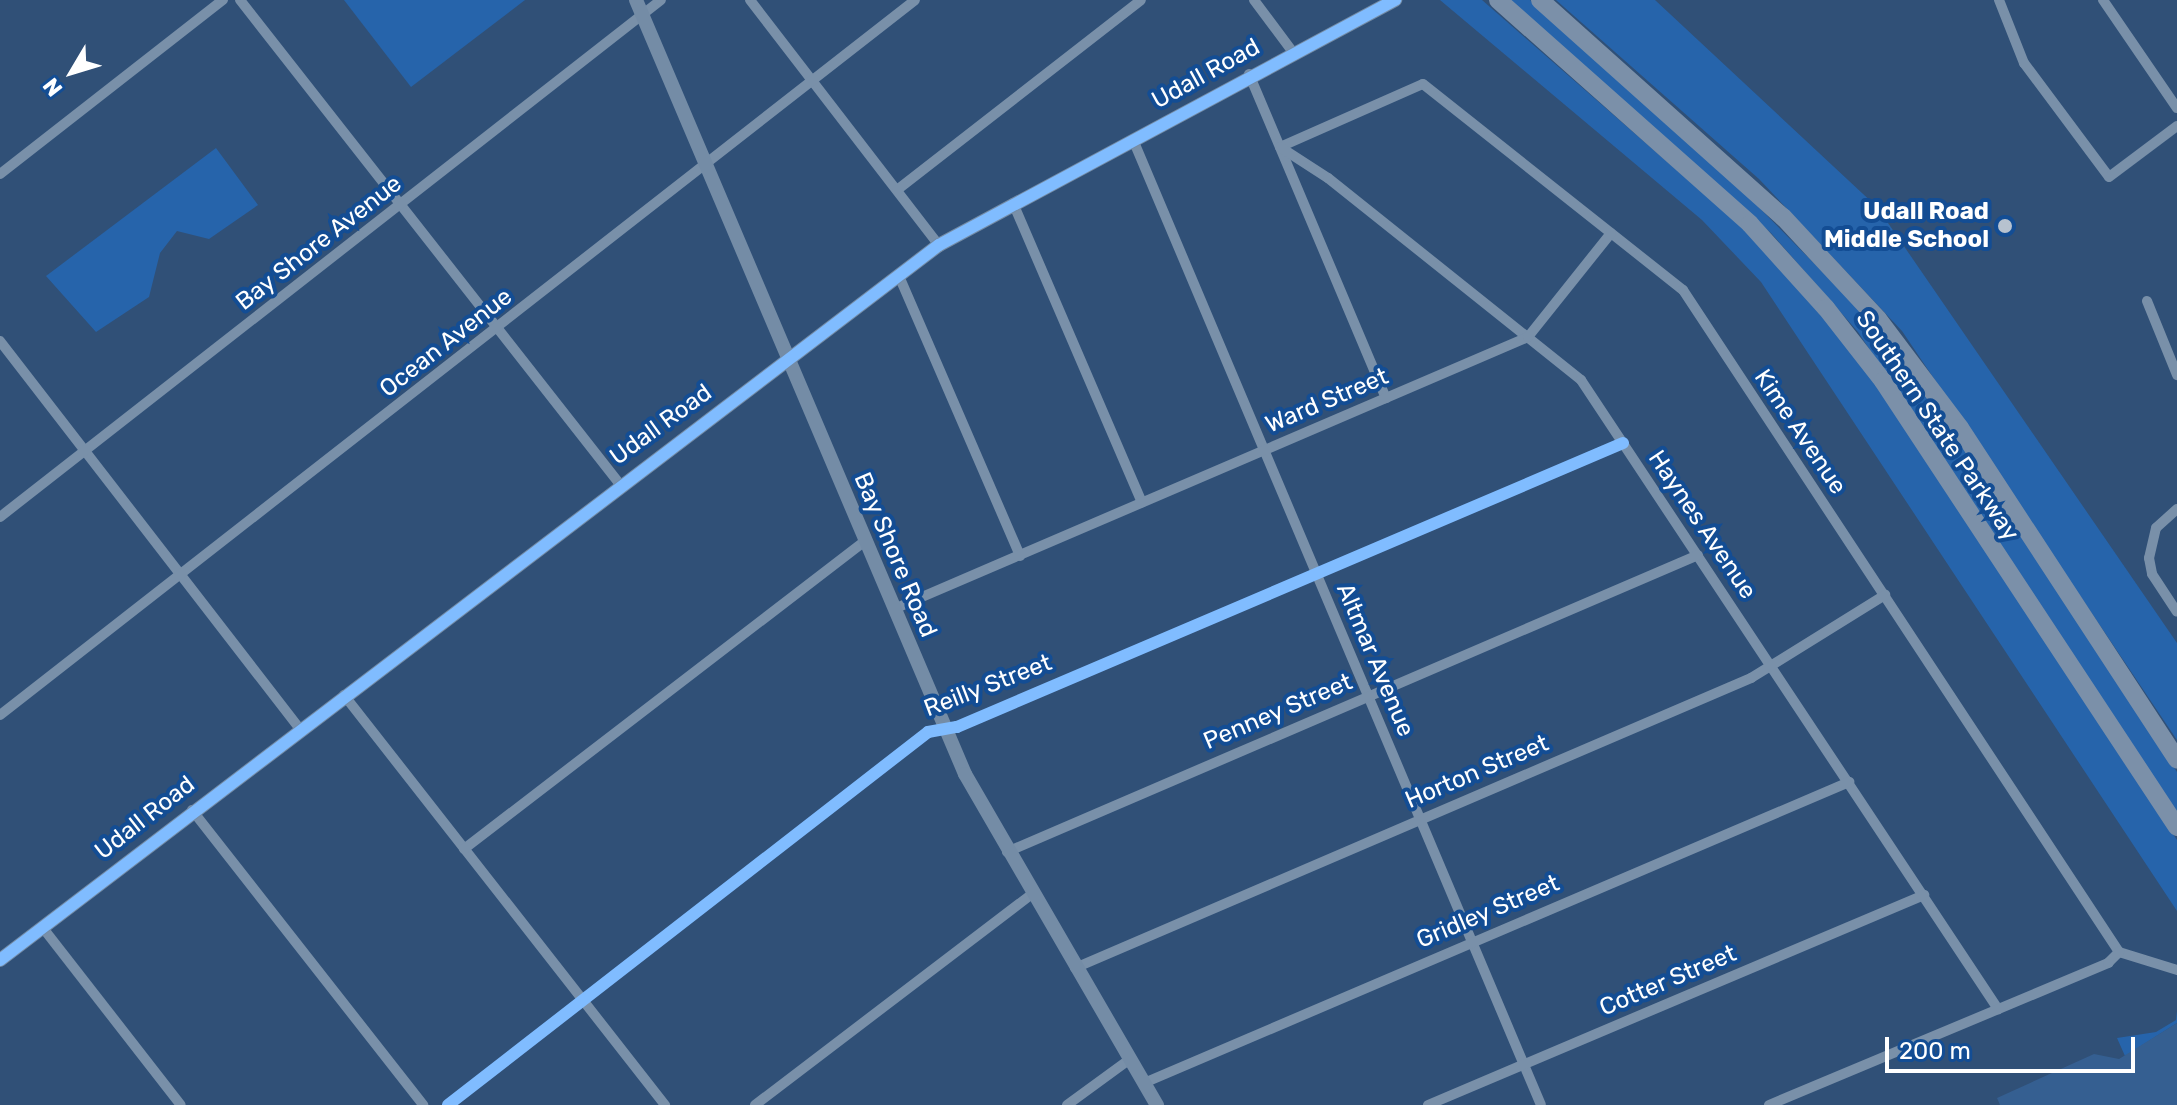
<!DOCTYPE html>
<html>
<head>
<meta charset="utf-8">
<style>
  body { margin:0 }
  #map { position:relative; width:2177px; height:1105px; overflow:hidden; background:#305077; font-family:Rubik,sans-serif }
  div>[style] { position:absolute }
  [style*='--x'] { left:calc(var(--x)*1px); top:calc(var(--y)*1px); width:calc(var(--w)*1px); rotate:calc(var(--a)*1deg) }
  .green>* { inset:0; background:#2664ab }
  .water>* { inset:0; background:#355f91 }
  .street>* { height:10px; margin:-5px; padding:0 5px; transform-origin:5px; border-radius:5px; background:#7990a9 }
  .secondary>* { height:14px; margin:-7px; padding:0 7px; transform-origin:7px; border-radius:7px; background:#748ca6 }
  .highway>* { height:18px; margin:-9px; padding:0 9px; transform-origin:9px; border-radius:9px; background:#7b90a9 }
  .cycleway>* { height:12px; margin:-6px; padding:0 6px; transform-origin:6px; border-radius:6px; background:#80bcff }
  .dots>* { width:22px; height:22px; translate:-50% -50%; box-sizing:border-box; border:4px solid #134d94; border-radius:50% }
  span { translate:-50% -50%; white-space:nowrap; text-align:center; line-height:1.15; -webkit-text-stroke:8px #134d94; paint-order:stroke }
  .street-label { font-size:24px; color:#fff }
  .poi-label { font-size:24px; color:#fff; font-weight:700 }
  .right { translate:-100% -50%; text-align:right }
  .north { position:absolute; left:32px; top:32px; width:80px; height:80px; -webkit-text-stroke:6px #134d94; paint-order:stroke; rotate:232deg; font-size:22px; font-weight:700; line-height:32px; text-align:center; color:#fff }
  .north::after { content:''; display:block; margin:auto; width:28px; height:36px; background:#fff; clip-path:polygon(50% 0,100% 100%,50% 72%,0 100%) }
  .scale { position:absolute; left:1885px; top:1037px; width:250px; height:36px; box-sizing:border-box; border:4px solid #fff; border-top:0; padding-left:10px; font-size:24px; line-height:28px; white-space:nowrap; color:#fff; -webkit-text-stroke:6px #134d94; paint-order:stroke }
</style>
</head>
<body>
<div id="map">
  <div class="green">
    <div style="clip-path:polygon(344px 0,525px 0,411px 87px)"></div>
    <div style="clip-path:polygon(1440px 0,1482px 0,1751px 235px,1796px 282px,1878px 385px,2177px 840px,2177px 911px,1761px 282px,1702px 220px)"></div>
    <div style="clip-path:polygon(1510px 0,1530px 0,1714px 162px,1869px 319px,1957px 435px,2177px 772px,2177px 814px,1858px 332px,1771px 233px)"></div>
    <div style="clip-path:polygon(1556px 0,1655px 0,1877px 207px,2177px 643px,2177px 740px,1902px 331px,1759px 179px)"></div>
    <div style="clip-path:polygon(216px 148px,258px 205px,209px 239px,177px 231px,160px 253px,149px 297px,96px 332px,46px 276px)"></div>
    <div style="clip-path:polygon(2177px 1011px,2177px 1023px,2125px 1056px,2117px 1038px,2156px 1032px,2176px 1020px)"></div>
  </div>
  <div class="water">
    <div style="clip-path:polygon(2177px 1023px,2177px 1105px,2000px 1105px,1997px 1098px,2094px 1054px,2119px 1059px)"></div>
  </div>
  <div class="street">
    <div style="--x:240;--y:0;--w:614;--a:51.88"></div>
    <div style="--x:750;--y:0;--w:309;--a:52.4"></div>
    <div style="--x:1254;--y:0;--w:64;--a:53.3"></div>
    <div style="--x:1999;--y:0;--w:68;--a:68.4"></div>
    <div style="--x:2024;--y:63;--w:142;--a:53.3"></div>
    <div style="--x:2109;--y:177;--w:85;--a:-36.9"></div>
    <div style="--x:2103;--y:0;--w:131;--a:55.6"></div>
    <div style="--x:1249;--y:74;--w:352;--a:67.1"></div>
    <div style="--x:1134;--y:142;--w:1045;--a:67.09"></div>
    <div style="--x:1280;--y:147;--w:156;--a:-23.8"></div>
    <div style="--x:1423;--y:84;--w:332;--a:38.4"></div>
    <div style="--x:1683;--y:290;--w:793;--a:56.63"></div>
    <div style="--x:2119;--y:952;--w:61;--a:17.2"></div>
    <div style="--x:1280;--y:147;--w:57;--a:32.9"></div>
    <div style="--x:1328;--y:178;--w:324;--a:38.6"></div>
    <div style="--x:1581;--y:380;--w:755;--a:56.46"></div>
    <div style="--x:0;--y:174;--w:283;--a:-38"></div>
    <div style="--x:897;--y:190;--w:309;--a:-37.9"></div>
    <div style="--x:1013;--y:203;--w:326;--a:66.7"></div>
    <div style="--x:899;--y:276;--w:305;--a:66.6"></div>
    <div style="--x:2147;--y:301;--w:80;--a:67.9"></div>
    <div style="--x:0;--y:341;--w:492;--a:52.3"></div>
    <div style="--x:2177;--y:509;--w:28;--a:138"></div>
    <div style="--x:2156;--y:528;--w:31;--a:103"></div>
    <div style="--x:2149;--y:558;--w:16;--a:79"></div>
    <div style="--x:2152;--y:574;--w:45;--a:56.7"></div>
    <div style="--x:0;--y:517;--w:839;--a:-38.03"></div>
    <div style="--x:894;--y:609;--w:690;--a:-23.22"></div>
    <div style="--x:1528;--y:337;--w:133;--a:-51.4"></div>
    <div style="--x:344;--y:695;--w:521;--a:51.94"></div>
    <div style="--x:0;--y:715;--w:1161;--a:-38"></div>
    <div style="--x:192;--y:810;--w:375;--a:51.9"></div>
    <div style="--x:464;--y:849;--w:506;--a:-37.53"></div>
    <div style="--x:1007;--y:852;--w:752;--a:-23.26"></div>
    <div style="--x:43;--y:928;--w:224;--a:52.1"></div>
    <div style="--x:1075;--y:968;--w:736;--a:-23.22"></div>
    <div style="--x:1751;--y:678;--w:158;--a:-31.8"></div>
    <div style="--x:1144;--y:1083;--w:767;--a:-23.12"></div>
    <div style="--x:448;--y:1105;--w:608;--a:-37.85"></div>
    <div style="--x:928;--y:732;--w:29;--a:-10"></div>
    <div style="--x:957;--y:727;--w:724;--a:-23.09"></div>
    <div style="--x:755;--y:1105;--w:348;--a:-37.3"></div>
    <div style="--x:1067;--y:1105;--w:78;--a:-36.1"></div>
    <div style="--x:1428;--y:1105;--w:539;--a:-22.95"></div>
    <div style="--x:1769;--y:1105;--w:368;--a:-22.7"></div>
    <div style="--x:2108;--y:963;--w:16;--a:-45"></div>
  </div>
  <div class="secondary">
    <div style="--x:636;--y:0;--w:841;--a:66.97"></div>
    <div style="--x:965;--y:774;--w:383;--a:59.9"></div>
    <div style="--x:0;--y:960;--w:1180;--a:-37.29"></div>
    <div style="--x:939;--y:245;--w:518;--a:-28.25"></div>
  </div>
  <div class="highway">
    <div style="--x:1498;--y:0;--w:337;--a:41.6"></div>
    <div style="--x:1750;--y:224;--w:113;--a:47.9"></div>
    <div style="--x:1826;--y:308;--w:93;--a:52"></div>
    <div style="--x:1883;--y:381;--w:534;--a:56.61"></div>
    <div style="--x:1540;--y:0;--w:326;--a:41.8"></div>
    <div style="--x:1783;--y:217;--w:139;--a:47"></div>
    <div style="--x:1878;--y:319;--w:136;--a:53"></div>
    <div style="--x:1960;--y:428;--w:396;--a:56.8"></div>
  </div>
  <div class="cycleway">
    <div style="--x:0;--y:960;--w:1180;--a:-37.29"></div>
    <div style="--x:939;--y:245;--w:518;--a:-28.25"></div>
    <div style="--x:448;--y:1105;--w:608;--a:-37.85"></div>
    <div style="--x:928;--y:732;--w:29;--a:-10"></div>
    <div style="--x:957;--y:727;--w:724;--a:-23.09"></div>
  </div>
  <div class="dots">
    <div style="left:2005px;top:226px;background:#b7c2cf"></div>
  </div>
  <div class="street-label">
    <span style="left:1206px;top:74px;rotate:-29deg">Udall Road</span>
    <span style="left:319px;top:243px;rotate:-38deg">Bay Shore Avenue</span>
    <span style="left:446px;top:343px;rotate:-38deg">Ocean Avenue</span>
    <span style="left:1327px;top:401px;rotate:-23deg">Ward Street</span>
    <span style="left:661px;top:425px;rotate:-36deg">Udall Road</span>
    <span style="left:1937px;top:426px;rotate:56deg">Southern State Parkway</span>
    <span style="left:1800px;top:432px;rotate:56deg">Kime Avenue</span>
    <span style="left:1702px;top:525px;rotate:56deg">Haynes Avenue</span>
    <span style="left:895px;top:555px;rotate:67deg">Bay Shore Road</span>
    <span style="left:1375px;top:660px;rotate:67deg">Altmar Avenue</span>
    <span style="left:988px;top:686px;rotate:-21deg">Reilly Street</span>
    <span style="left:1278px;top:712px;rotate:-23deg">Penney Street</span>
    <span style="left:1477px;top:772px;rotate:-23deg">Horton Street</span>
    <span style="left:145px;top:818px;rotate:-38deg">Udall Road</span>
    <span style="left:1488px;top:912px;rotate:-23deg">Gridley Street</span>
    <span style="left:1668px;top:981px;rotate:-23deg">Cotter Street</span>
  </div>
  <div class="poi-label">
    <span class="right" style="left:1989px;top:226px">Udall Road<br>Middle School</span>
  </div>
  <div class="north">N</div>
  <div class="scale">200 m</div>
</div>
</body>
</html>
